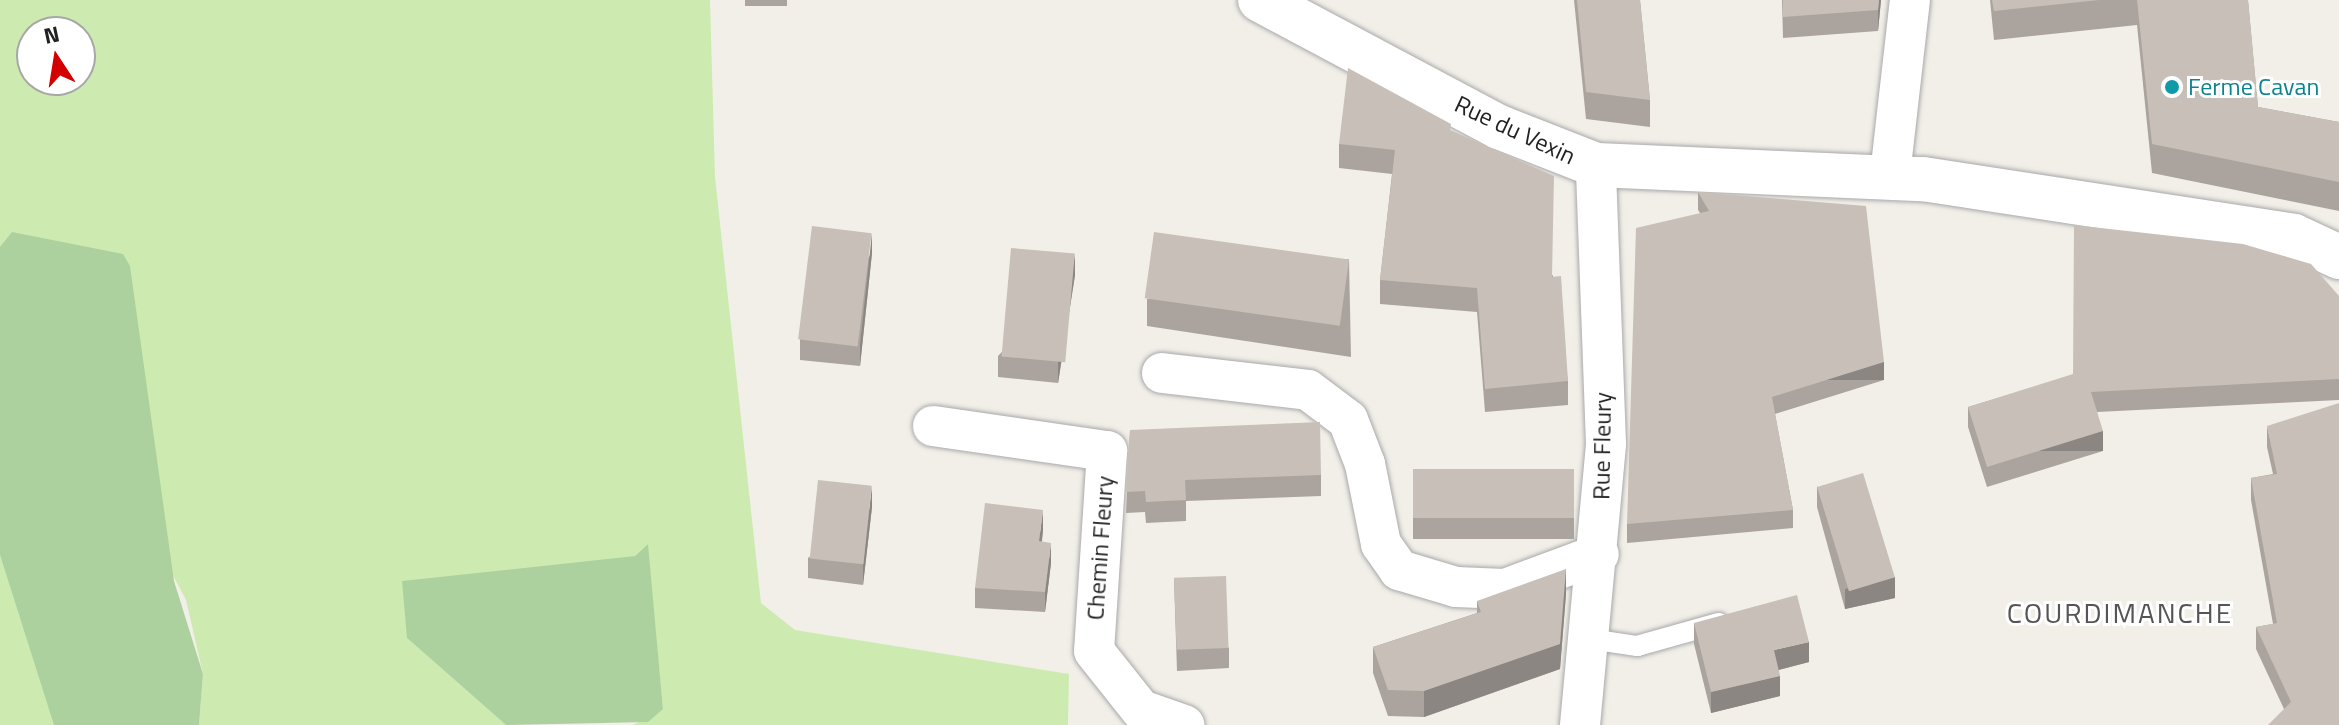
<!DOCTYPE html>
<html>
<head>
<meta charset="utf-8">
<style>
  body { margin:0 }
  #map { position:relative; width:2339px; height:725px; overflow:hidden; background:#f2efe9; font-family:"Titillium Web",sans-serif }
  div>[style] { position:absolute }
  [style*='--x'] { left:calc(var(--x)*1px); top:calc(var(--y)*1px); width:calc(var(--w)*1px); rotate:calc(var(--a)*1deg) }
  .grass>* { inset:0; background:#cdebb0 }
  .forest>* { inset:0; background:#add19e }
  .roads { filter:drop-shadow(0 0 2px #a9a9a9) drop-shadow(0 0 2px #a9a9a9) }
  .service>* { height:20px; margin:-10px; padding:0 10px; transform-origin:10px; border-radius:10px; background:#fff }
  .minor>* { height:40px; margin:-20px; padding:0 20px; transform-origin:20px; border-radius:20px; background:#fff }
  .tertiary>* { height:44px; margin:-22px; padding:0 22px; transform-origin:22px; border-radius:22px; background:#fff }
  .wall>* { inset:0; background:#aba49e; transform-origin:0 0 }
  .shaded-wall>* { inset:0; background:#8b8681; transform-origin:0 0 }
  .building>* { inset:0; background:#c7bfb8; transform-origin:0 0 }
  .dots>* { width:22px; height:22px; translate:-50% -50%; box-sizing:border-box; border:4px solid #fff; border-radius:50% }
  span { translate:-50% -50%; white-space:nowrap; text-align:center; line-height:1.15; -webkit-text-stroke:6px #fff; paint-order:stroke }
  .culture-label { font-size:24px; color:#0d838f }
  .left { translate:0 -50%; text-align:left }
  .street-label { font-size:24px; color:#222 }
  .quarter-label { font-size:28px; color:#555; letter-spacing:2px }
  .north { position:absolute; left:16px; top:16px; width:80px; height:80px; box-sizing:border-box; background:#fff; border:2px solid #a7a7a7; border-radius:50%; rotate:348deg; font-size:22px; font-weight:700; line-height:32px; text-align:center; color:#222 }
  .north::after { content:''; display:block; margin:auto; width:28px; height:36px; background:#d40000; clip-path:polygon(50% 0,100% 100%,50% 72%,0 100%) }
</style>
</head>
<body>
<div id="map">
  <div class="grass">
    <div style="clip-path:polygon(evenodd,0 0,710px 0,715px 177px,761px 603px,795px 630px,1069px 674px,1068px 725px,633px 725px,663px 709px,647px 545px,635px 556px,407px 638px,506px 725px,199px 725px,203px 674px,186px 600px,0 247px,0 0,32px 32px,80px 32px,80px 80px,32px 80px,32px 32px)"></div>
    <div style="clip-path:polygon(0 555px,54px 714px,54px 725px,0 725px)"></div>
  </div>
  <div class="forest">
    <div style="clip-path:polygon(12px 232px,123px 254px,130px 266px,174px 581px,203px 674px,199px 725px,54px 725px,0 555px,0 247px)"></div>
    <div style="clip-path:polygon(648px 544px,663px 709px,648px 722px,506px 725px,407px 638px,402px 581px,635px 556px)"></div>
  </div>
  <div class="roads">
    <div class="service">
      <div style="--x:1590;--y:639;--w:48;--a:8.5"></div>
      <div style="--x:1637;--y:646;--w:85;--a:-15.7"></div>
    </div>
    <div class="minor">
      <div style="--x:1890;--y:175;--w:176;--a:-83.5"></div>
      <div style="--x:1162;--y:373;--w:147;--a:6.6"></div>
      <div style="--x:1308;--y:390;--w:50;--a:36.9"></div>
      <div style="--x:1348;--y:420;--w:47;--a:68.9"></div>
      <div style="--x:1365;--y:464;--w:82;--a:78.7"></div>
      <div style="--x:1381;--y:544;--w:32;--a:55"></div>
      <div style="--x:1399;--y:570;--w:59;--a:16.6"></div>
      <div style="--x:1456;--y:587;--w:49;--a:2.3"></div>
      <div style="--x:1505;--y:589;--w:100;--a:-20.4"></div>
      <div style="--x:933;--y:426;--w:176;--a:8.2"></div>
      <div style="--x:1107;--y:451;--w:200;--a:93.7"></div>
      <div style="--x:1094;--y:651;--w:75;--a:51.5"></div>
      <div style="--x:1141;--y:710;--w:46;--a:19.2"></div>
      <div style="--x:1580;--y:725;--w:282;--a:-84.7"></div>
      <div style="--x:1606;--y:444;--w:279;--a:-92.1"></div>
    </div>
    <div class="tertiary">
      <div style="--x:1260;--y:0;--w:271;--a:28"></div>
      <div style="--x:1499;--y:127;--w:104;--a:21.4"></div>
      <div style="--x:1596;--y:165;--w:327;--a:2.5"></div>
      <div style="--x:1923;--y:179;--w:375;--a:8.7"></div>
      <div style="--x:2294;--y:236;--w:50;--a:25"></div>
    </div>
  </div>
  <div class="wall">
    <div style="left:745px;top:0;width:42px;height:6px"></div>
    <div style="clip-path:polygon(1574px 0,1640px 0,1650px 100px,1650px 127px,1586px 119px)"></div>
    <div style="clip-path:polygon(1782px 0,1881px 0,1878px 31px,1783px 38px)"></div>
    <div style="clip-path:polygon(1990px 0,2248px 0,2258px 107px,2339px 122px,2339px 211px,2152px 173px,2137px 25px,1994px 40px)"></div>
    <div style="clip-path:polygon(1451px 131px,1553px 276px,1568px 381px,1568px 405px,1485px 412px,1477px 312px,1380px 304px,1380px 280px,1392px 174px,1339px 168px,1339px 144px)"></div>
    <div style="clip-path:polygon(1698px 192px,1884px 380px,1775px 414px,1793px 510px,1793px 528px,1627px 543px,1627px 524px,1700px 213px,1698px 210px)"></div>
    <div style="clip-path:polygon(872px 253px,860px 366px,800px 360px,800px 339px)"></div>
    <div style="clip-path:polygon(1349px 259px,1351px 357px,1147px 326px,1147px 299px)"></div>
    <div style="clip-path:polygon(1075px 275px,1058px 383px,998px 377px,998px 356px)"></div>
    <div style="clip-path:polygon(2339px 296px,2339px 400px,2097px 412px,2103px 451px,1987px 487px,1968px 427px,1968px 407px)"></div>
    <div style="clip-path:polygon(2267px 426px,2339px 725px,2284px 709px,2256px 649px,2256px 627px,2273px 624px,2251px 500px,2251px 478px,2273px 474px,2267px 447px)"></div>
    <div style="clip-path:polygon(1130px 430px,1321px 475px,1321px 496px,1186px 501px,1186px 521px,1146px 523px,1145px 512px,1126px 513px)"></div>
    <div style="left:1574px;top:469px;width:70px;height:161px;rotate:90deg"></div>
    <div style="clip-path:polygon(1817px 486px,1895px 598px,1845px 609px,1817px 507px)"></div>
    <div style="clip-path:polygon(872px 507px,863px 585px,808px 578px,808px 558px)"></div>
    <div style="clip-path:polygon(1043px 530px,1042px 542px,1051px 563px,1045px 612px,975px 608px,975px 588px)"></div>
    <div style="clip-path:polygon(1174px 579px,1229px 648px,1229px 668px,1177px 671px)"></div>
    <div style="clip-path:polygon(1566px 594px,1560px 669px,1424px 717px,1388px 716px,1373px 673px,1373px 647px,1477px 613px,1477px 601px)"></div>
    <div style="clip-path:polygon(1694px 623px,1809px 662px,1779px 670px,1780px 696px,1711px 713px,1694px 644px)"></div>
  </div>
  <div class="shaded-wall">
    <div style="clip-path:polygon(1879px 0,1881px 0,1878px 31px,1878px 10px)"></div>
    <div style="clip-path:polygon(872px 233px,872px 253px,860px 366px,860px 345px)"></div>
    <div style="clip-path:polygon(1075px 254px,1075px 275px,1058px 383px,1058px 362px)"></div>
    <div style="left:1884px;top:362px;width:18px;height:117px;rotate:90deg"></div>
    <div style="left:2103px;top:431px;width:20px;height:121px;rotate:90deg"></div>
    <div style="clip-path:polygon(872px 486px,872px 507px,863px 585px,863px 564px)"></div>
    <div style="clip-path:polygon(1043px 510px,1043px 530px,1039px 562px,1039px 541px)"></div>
    <div style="clip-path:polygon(1051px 543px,1051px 563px,1045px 612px,1045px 592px)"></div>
    <div style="clip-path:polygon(1566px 569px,1566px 594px,1560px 669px,1424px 717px,1424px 691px)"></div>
    <div style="clip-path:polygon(1895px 577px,1895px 598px,1845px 609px,1845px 589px)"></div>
    <div style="clip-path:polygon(1809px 642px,1809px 662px,1774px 671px,1774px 650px)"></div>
    <div style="clip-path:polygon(1780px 676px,1780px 696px,1711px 713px,1711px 692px)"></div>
  </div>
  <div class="building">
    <div style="clip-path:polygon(1577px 0,1640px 0,1650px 100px,1586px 92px)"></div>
    <div style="clip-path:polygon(1783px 0,1879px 0,1878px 10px,1783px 17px)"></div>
    <div style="clip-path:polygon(1992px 0,2099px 0,1994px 11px)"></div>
    <div style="clip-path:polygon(2137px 0,2248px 0,2258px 107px,2339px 122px,2339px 182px,2152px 144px)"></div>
    <div style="clip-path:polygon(1348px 68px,1451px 124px,1450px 130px,1554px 176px,1552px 277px,1561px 276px,1568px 381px,1485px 389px,1477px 288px,1380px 280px,1395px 150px,1339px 144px)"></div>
    <div style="clip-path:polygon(1698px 192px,1866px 206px,1884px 362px,1772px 397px,1793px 510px,1627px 524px,1636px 228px,1709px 211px)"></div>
    <div style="clip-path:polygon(2074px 225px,2243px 244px,2311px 264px,2339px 296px,2339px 379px,2091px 392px,2103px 431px,1987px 467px,1968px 407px,2073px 374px)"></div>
    <div style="left:812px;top:226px;width:60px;height:114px;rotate:7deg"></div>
    <div style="left:1154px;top:232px;width:197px;height:67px;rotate:8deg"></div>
    <div style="left:1011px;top:248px;width:64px;height:109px;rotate:5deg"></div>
    <div style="clip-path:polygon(2339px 403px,2339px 725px,2268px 725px,2291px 702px,2256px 627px,2277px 623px,2251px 478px,2277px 474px,2267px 426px)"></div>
    <div style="clip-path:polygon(1320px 422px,1321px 475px,1185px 480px,1186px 500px,1146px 502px,1145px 491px,1126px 492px,1130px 430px)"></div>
    <div style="left:1574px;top:469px;width:49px;height:161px;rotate:90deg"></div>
    <div style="left:1863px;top:473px;width:109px;height:48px;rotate:73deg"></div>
    <div style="left:818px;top:480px;width:54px;height:79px;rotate:6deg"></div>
    <div style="clip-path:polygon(985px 503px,1043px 510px,1039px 541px,1051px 543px,1045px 592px,975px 588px)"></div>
    <div style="clip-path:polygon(1566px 569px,1560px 644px,1424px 691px,1388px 690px,1373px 647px,1481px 612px,1477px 601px)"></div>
    <div style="left:1226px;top:576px;width:72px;height:52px;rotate:88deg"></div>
    <div style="clip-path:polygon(1797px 595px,1809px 642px,1774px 650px,1780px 676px,1711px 692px,1694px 623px)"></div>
  </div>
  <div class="dots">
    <div style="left:2172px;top:87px;background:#0f9aa8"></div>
  </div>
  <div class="culture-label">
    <span class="left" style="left:2188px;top:87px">Ferme Cavan</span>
  </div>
  <div class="street-label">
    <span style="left:1515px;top:130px;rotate:25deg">Rue du Vexin</span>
    <span style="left:1602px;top:446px;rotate:-89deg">Rue Fleury</span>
    <span style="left:1100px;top:548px;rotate:-86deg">Chemin Fleury</span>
  </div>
  <div class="quarter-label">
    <span style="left:2120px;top:613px">COURDIMANCHE</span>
  </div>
  <div class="north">N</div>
</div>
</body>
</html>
